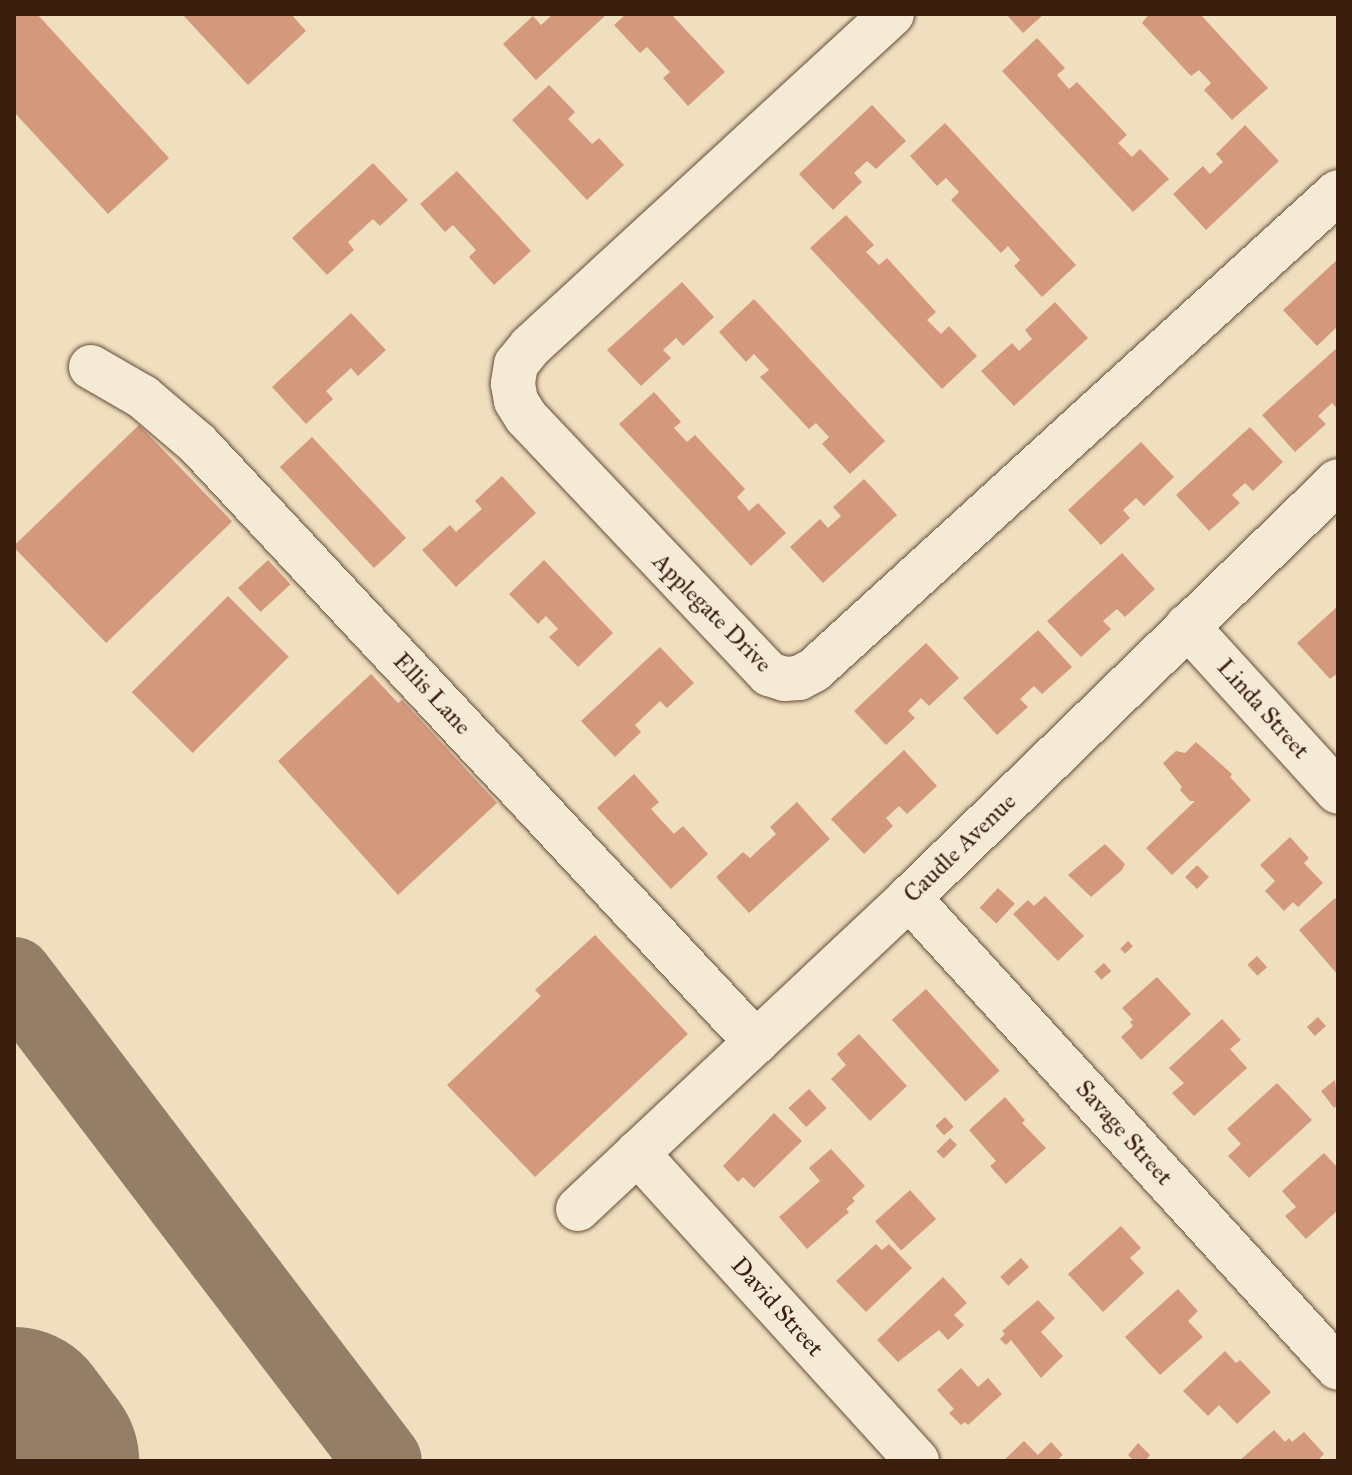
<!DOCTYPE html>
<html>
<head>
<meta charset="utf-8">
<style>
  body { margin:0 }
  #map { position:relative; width:1352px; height:1475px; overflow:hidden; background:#efdfbe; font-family:"IM FELL Great Primer",serif }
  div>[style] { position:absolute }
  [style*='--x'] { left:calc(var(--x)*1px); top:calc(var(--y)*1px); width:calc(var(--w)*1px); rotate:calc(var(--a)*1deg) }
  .taxiway>* { height:78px; margin:-39px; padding:0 39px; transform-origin:39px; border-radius:39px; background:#947e66 }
  .runway>* { height:198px; margin:-99px; padding:0 99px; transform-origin:99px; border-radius:99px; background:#947e66 }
  .building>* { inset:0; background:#d4997c; transform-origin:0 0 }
  .roads { filter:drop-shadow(0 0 2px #674e39) drop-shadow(0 0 2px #674e39) }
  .minor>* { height:44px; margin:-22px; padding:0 22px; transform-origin:22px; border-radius:22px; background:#f5ead5 }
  span { translate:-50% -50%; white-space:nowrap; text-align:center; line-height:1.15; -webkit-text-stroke:6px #f5ead5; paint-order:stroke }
  .street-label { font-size:24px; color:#3a1e0d }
  .frame { position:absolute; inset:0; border:16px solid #3a1e0d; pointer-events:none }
</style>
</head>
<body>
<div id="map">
  <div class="taxiway">
    <div style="--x:14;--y:976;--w:609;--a:52.74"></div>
  </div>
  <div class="runway">
    <div style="--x:14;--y:1426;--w:44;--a:53.4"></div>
  </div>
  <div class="building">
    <div style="clip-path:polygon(14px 14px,37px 14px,169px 158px,108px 214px,14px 112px)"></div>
    <div style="clip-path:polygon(182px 14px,291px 14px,306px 31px,248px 85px)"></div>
    <div style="clip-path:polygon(553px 14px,607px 14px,536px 80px,503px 44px,533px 16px,541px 25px)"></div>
    <div style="clip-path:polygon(626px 14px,671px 14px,725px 72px,688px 106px,663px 78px,670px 72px,647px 47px,640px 53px,614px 25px)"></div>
    <div style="clip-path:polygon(1006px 14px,1044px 14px,1023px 33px)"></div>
    <div style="clip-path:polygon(1149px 14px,1200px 14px,1268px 88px,1232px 120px,1204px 90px,1211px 83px,1199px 70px,1191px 76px,1142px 23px)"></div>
    <div style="clip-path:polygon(1037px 38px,1065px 68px,1057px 75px,1069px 89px,1077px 82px,1127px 135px,1118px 143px,1132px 157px,1140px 149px,1169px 179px,1133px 212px,1002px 71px)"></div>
    <div style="clip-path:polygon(549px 85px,575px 112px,568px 119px,592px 144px,599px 138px,624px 165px,587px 200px,512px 120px)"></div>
    <div style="clip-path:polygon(872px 105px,906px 141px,876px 169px,867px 161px,854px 173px,862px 182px,833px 210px,799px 174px)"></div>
    <div style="clip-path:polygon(945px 123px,1076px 265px,1042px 297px,1014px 266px,1020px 260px,1008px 246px,1001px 253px,951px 200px,959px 192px,946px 178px,937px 186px,910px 156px)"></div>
    <div style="clip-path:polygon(1245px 125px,1279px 161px,1206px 230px,1173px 194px,1203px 166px,1210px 174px,1223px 162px,1216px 154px)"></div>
    <div style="clip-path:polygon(373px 163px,408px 200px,380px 226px,373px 219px,348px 242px,354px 250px,327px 275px,292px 238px)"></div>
    <div style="clip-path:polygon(457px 171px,531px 251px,494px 285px,469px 257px,476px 250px,453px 225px,445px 232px,420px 204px)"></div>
    <div style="clip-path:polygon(846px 215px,874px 245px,866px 252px,879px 265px,887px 258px,936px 312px,927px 320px,941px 334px,949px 326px,977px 356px,942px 389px,810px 248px)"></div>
    <div style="clip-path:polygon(1338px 259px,1338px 326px,1317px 346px,1283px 310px)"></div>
    <div style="clip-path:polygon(682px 282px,714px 317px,683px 346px,676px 338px,663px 350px,671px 358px,641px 386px,607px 350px)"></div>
    <div style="clip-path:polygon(754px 299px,885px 441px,850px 474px,822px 444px,829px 437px,816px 423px,809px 429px,760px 377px,769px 370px,754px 354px,746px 362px,719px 332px)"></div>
    <div style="clip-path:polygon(1055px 302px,1088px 338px,1014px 406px,981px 371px,1012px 343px,1019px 351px,1032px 339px,1025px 330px)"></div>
    <div style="clip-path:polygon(351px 313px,386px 350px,358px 376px,351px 368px,326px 391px,333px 399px,306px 424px,272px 387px)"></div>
    <div style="clip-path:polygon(1338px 347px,1338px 410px,1332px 403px,1318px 416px,1326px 424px,1295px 452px,1262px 415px)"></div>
    <div style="clip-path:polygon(654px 392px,681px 422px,674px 428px,687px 442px,695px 435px,745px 489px,737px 497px,749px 511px,758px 503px,786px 533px,751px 566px,619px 424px)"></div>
    <div style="left:139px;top:425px;width:134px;height:175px;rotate:46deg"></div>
    <div style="clip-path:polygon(1250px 427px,1283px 462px,1253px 491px,1245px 483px,1232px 495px,1240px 503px,1209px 531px,1176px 495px)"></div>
    <div style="left:312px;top:437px;width:138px;height:44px;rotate:47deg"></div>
    <div style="clip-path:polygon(1141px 442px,1174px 477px,1144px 506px,1136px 498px,1123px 510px,1130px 518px,1101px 545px,1068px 510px)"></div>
    <div style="clip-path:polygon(502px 476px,536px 513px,456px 587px,422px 550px,450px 525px,456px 532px,482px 509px,475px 501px)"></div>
    <div style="clip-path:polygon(864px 479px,897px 515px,823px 583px,790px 547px,820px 519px,828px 528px,841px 516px,833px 507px)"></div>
    <div style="clip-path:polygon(1122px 553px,1155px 589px,1125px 617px,1117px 609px,1103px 621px,1111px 629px,1081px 657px,1047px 621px)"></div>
    <div style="left:268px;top:560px;width:33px;height:41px;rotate:47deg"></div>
    <div style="clip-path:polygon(544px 560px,613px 633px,578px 667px,549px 637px,558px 629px,546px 616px,538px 624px,509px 594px)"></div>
    <div style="left:228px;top:596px;width:86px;height:136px;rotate:45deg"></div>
    <div style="clip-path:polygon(1338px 606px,1338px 678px,1335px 675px,1330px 679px,1297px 643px)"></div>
    <div style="clip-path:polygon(1038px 630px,1072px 667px,1042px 694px,1034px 686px,1020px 699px,1028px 707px,997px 735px,963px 698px)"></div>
    <div style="clip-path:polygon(926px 643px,959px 678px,929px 706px,921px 698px,908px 711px,915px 718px,886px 745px,854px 711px)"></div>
    <div style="clip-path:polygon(660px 647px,694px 683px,667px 708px,660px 701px,635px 725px,641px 732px,615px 757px,581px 721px)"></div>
    <div style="clip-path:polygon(371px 674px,398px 703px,402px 700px,497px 803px,398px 895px,278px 761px)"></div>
    <div style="clip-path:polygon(1196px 742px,1232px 774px,1230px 777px,1251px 800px,1172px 875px,1146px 848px,1195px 801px,1190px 801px,1180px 790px,1182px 787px,1163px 763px,1176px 751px,1185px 753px)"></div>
    <div style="clip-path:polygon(904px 750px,937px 786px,907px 814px,899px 806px,886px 818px,893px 826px,864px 854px,831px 819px)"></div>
    <div style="clip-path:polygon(634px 774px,659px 802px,651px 809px,674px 834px,683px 826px,708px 854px,671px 889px,597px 808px)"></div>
    <div style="clip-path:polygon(797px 802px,830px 839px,749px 913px,716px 877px,743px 852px,750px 858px,776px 834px,770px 827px)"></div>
    <div style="clip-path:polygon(1290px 837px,1309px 858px,1304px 863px,1323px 883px,1298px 907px,1293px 902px,1284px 911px,1265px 891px,1275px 881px,1260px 865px)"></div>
    <div style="clip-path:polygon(1105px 844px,1125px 864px,1122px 870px,1091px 897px,1068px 875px)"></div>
    <div style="left:1197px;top:865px;width:17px;height:17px;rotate:45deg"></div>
    <div style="left:998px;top:888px;width:23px;height:27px;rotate:43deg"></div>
    <div style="clip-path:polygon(1045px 896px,1084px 936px,1058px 961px,1013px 914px,1028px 900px,1034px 906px)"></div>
    <div style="clip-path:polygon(1335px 898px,1338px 902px,1338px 975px,1299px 930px)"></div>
    <div style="clip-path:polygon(595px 935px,688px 1034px,535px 1177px,447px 1085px,541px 996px,535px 990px)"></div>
    <div style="left:1128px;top:941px;width:7px;height:11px;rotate:45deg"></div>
    <div style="left:1257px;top:956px;width:15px;height:13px;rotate:48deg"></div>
    <div style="left:1104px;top:963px;width:11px;height:13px;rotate:49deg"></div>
    <div style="clip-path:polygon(1157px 977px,1191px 1014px,1141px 1060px,1121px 1037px,1133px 1026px,1130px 1022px,1133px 1020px,1122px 1008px)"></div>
    <div style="left:926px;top:989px;width:110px;height:46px;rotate:48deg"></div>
    <div style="left:1318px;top:1017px;width:12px;height:15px;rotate:48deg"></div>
    <div style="clip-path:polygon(1222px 1019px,1241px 1040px,1230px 1049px,1247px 1068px,1194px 1116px,1172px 1093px,1184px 1083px,1169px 1068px)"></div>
    <div style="clip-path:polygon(859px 1034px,907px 1086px,870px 1121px,831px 1079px,846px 1065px,837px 1054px)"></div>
    <div style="clip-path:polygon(1335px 1080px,1338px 1105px,1334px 1108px,1321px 1091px)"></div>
    <div style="clip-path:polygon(1277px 1083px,1312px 1120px,1249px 1178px,1228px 1156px,1241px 1144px,1227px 1129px)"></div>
    <div style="left:809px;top:1089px;width:26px;height:28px;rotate:47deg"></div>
    <div style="clip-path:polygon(1005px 1097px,1025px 1120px,1022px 1123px,1046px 1148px,1006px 1184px,990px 1166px,996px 1161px,969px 1130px)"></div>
    <div style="clip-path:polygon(774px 1113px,802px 1141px,754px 1188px,743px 1177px,738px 1182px,723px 1166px)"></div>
    <div style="left:945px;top:1117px;width:13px;height:13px;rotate:48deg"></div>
    <div style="left:950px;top:1138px;width:10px;height:19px;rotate:45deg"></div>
    <div style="clip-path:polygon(831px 1149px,865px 1186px,852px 1198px,855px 1201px,846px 1209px,849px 1212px,807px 1249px,779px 1217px,820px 1181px,809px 1168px)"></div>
    <div style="clip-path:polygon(1324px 1153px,1338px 1168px,1338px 1210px,1306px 1239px,1285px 1216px,1296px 1207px,1282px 1191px)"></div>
    <div style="left:910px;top:1190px;width:39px;height:47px;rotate:48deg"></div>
    <div style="clip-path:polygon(1121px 1226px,1141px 1248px,1130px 1258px,1144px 1273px,1103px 1312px,1068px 1274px)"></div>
    <div style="clip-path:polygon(876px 1244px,882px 1250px,889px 1244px,912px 1268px,866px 1312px,836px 1281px)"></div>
    <div style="left:1021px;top:1258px;width:12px;height:28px;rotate:48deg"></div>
    <div style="clip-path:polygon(943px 1277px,967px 1303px,954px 1315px,964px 1325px,948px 1340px,939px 1330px,898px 1362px,877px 1340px)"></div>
    <div style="clip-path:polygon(1178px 1289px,1198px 1311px,1188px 1321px,1203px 1337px,1160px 1375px,1125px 1337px)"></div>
    <div style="clip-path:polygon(1038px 1300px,1055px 1318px,1041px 1332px,1063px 1356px,1041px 1378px,1011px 1340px,1006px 1345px,1000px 1339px,1005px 1334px,1002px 1331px)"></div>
    <div style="clip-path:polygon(1225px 1351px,1236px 1363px,1240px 1360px,1271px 1392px,1237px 1424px,1219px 1405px,1208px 1416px,1183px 1391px)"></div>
    <div style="clip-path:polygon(961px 1368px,978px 1387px,988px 1378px,1002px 1394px,968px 1425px,965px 1422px,961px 1425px,949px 1413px,954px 1409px,937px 1390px)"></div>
    <div style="clip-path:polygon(1274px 1430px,1285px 1442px,1289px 1438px,1292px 1442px,1304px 1432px,1324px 1454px,1317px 1461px,1239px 1461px)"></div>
    <div style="clip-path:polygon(1024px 1441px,1038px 1455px,1051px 1442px,1063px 1455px,1056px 1461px,1003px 1461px)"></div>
    <div style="clip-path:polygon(1138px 1443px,1150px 1455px,1145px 1461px,1134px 1461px,1128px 1455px)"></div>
  </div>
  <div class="roads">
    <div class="minor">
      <div style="--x:892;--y:14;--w:492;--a:137.4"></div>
      <div style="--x:530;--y:347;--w:22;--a:129"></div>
      <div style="--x:516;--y:364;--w:20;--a:99"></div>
      <div style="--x:513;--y:384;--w:17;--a:80"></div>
      <div style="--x:516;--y:401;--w:19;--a:58"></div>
      <div style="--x:526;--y:417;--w:354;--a:46.6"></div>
      <div style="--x:769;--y:674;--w:16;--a:18"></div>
      <div style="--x:784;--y:679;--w:15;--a:-4"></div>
      <div style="--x:799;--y:678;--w:17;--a:-28"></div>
      <div style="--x:814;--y:670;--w:709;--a:-42.37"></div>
      <div style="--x:91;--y:367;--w:60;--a:30"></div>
      <div style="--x:143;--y:397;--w:72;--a:40.5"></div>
      <div style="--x:198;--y:444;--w:818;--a:46.98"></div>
      <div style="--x:1187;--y:626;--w:224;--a:47.7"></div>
      <div style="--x:909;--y:898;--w:636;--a:47.61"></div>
      <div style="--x:637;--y:1153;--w:416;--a:47.7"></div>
      <div style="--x:578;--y:1209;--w:454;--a:-43.2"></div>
      <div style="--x:909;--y:898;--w:598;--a:-44.19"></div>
    </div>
  </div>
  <div class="street-label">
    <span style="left:712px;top:613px;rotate:45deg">Applegate Drive</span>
    <span style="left:432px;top:694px;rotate:47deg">Ellis Lane</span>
    <span style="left:1263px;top:709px;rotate:48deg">Linda Street</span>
    <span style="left:960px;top:848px;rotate:-44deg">Caudle Avenue</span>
    <span style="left:1124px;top:1133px;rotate:48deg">Savage Street</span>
    <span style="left:777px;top:1307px;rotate:48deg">David Street</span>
  </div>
  <div class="frame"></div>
</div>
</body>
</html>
